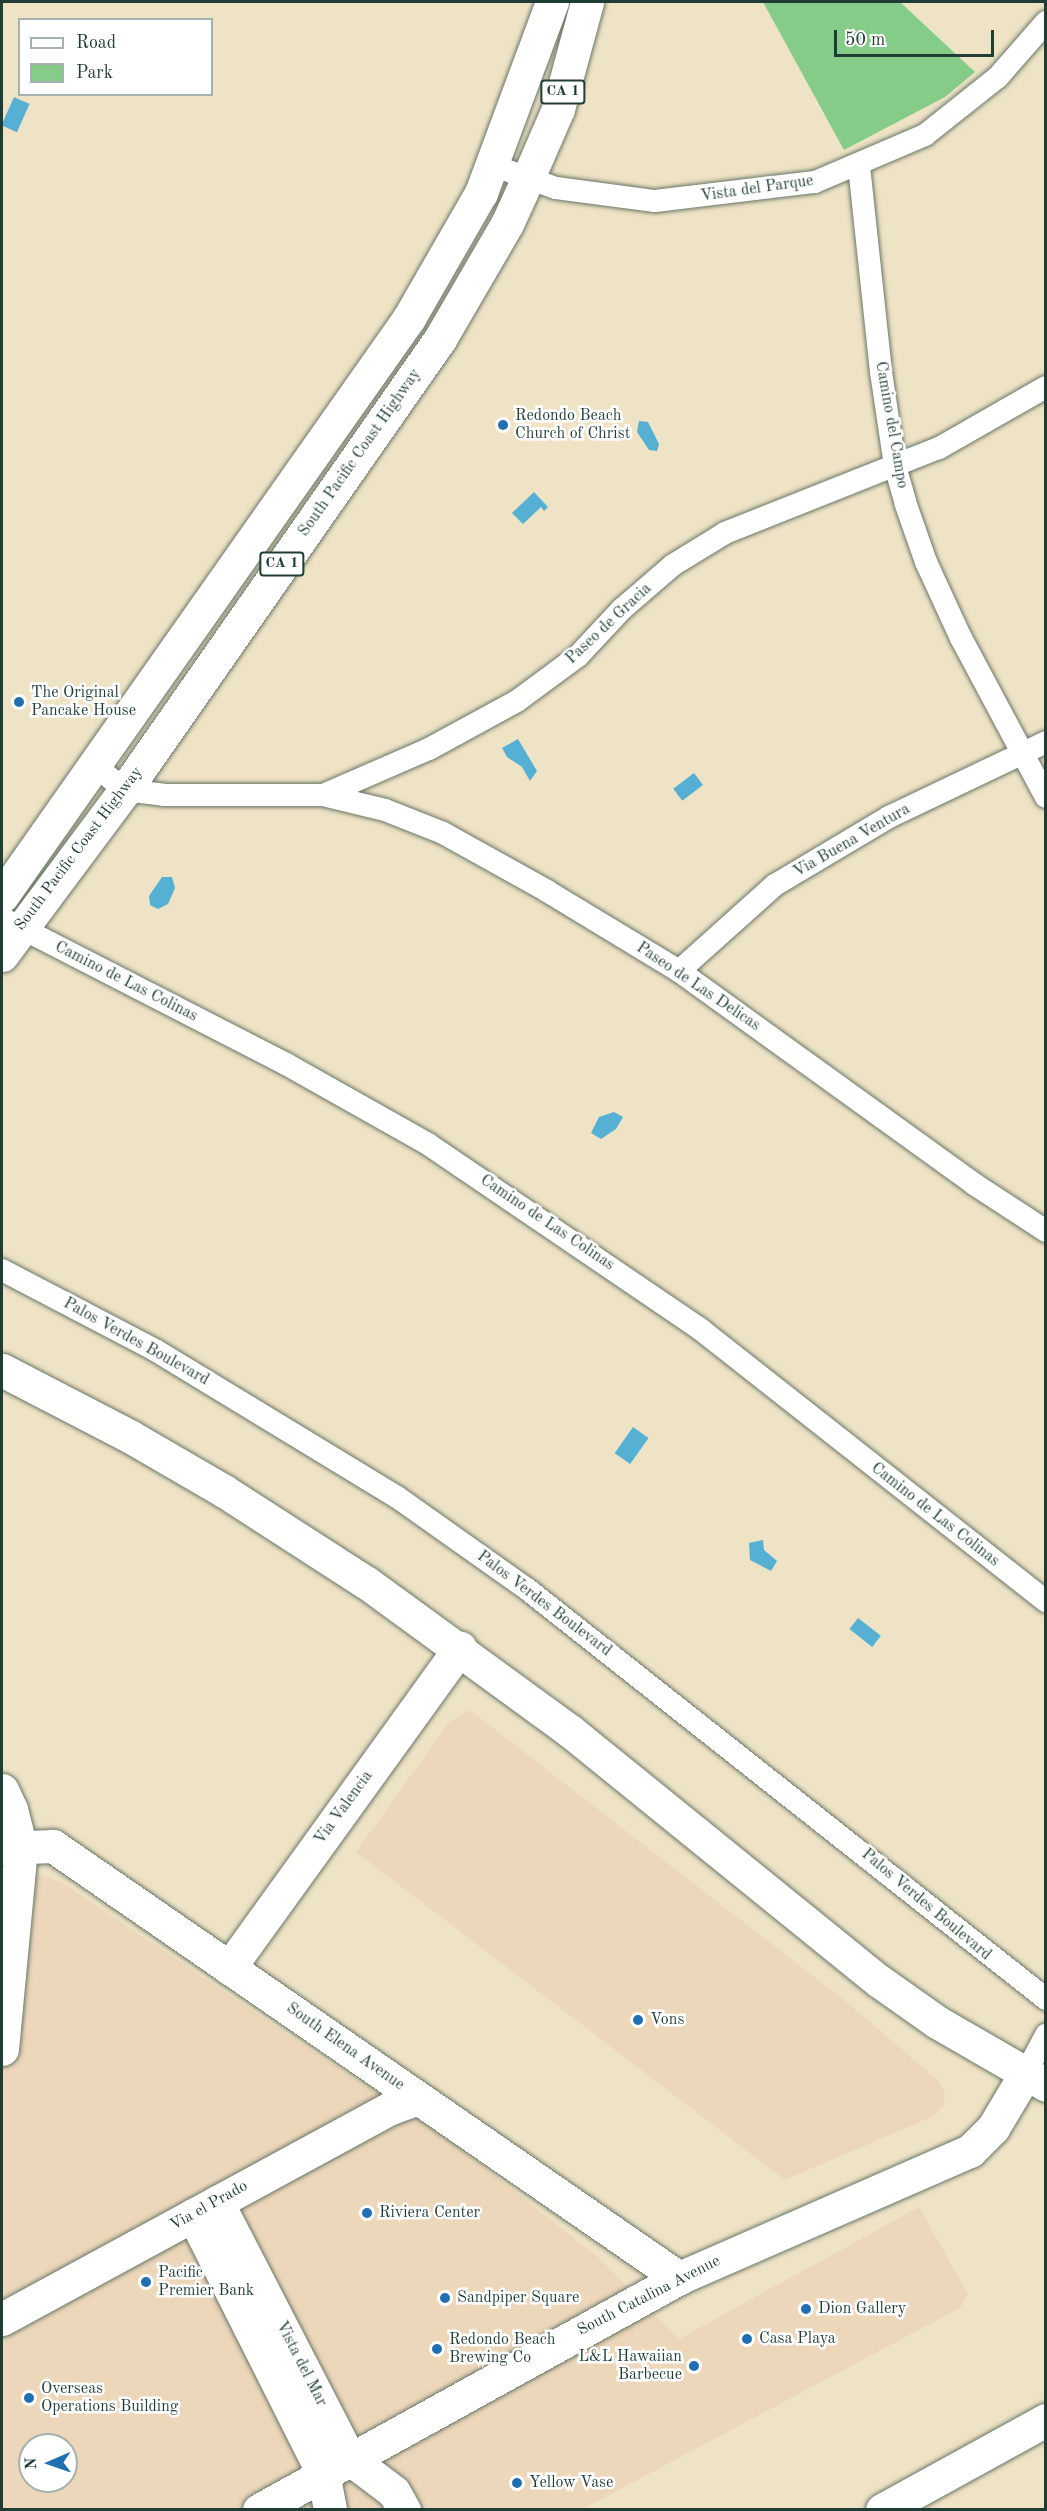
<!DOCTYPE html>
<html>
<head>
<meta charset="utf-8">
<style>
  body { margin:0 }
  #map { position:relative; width:1047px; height:2511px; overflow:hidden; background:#efe3c6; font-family:"Old Standard TT",serif }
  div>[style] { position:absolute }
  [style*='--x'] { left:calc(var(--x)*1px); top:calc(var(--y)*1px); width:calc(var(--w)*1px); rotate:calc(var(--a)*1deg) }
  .built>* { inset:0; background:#edd7bb }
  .green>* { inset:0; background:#84cc88 }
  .water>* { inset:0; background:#56b0d4; transform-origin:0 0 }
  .roads { filter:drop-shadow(0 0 2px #687767) drop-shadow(0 0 2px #687767) }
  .street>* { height:22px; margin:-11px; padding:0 11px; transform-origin:11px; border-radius:11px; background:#fff }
  .secondary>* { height:33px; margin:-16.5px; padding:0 16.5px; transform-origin:16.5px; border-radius:16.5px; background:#fff }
  .primary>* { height:33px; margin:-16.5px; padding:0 16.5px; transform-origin:16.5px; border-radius:16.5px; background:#fff }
  .highway>* { height:33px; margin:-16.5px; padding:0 16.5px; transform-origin:16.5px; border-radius:16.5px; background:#fff }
  .dots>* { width:16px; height:16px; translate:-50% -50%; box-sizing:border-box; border:3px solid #fff; border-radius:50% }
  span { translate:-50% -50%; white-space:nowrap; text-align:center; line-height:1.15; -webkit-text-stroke:5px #fff; paint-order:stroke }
  .shield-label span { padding:2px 4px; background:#fff; border:2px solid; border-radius:4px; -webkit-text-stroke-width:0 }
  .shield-label { font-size:15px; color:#1f3d34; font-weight:700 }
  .street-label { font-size:16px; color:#1f3d34 }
  .poi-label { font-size:16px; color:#1f3d34 }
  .left { translate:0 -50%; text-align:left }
  .right { translate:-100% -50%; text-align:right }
  .frame { position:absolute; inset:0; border:3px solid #1f3d34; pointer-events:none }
  .legend { position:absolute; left:18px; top:18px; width:195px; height:78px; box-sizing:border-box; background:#fff; border:2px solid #a5b1ae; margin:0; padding:8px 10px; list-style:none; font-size:18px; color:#1f3d34 }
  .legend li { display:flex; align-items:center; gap:12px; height:30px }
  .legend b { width:30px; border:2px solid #a5b1ae }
  .north { position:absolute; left:18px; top:2433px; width:60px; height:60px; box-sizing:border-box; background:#fff; border:2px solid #a5b1ae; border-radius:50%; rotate:268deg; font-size:16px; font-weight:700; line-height:24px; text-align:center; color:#1f3d34 }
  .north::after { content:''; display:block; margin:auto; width:21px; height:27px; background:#1f6fb2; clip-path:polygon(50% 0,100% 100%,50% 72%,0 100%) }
  .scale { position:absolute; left:834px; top:30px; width:160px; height:27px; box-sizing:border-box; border:3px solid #1f3d34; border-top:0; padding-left:8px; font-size:18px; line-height:21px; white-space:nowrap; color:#1f3d34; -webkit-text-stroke:4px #fff; paint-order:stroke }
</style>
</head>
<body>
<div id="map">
  <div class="built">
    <div style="clip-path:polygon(470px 1710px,848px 2003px,939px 2081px,945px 2093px,944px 2105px,934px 2116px,785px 2180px,356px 1852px,449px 1722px)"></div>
    <div style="clip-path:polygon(evenodd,2px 1859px,4px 1864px,61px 1882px,363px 2085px,428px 2123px,598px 2257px,679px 2339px,919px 2207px,968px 2294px,960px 2308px,583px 2509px,2px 2509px,2px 1859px,30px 2445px,66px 2445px,66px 2481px,30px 2481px,30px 2445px)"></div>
  </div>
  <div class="green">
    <div style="clip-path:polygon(763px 2px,900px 2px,975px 72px,945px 97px,844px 150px)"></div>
  </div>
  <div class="water">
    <div style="left:14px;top:97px;width:17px;height:31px;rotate:24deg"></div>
    <div style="clip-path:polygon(639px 421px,648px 422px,659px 444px,657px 451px,649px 450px,637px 432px)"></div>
    <div style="clip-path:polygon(534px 492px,548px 507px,544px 511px,541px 507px,523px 524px,512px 513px)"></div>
    <div style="clip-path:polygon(518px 739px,537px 771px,530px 781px,522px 767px,507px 757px,502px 748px)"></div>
    <div style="left:694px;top:773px;width:15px;height:26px;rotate:53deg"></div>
    <div style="clip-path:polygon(162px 877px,172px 877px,175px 888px,168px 904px,158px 909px,150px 905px,149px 896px)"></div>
    <div style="clip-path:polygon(614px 1112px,623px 1117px,616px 1129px,601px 1139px,591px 1133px,599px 1117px)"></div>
    <div style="left:633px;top:1427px;width:19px;height:32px;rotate:35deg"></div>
    <div style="clip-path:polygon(763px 1540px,764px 1550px,777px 1561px,771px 1571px,750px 1560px,749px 1543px)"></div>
    <div style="left:858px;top:1618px;width:29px;height:14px;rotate:38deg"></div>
  </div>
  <div class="roads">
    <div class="street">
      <div style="--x:492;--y:165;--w:68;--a:19.8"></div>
      <div style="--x:556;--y:188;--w:100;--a:7.5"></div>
      <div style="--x:655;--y:201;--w:161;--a:-6.8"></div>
      <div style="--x:815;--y:182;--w:120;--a:-23.1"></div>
      <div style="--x:925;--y:135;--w:93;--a:-38.5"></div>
      <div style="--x:998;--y:77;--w:73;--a:-48.9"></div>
      <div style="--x:859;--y:166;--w:207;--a:83.9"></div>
      <div style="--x:881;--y:372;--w:95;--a:81.5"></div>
      <div style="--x:895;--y:466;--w:37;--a:74"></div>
      <div style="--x:905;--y:502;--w:64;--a:70.7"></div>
      <div style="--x:926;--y:562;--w:84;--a:65.3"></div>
      <div style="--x:961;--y:638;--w:180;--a:61.9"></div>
      <div style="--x:94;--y:765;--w:40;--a:39"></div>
      <div style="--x:125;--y:790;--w:39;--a:7"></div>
      <div style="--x:164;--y:795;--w:159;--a:0"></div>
      <div style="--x:323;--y:795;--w:116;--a:-23.5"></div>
      <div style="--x:429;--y:749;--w:100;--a:-28.6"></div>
      <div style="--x:517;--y:701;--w:76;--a:-36.4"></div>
      <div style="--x:578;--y:656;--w:64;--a:-46.9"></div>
      <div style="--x:622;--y:609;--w:67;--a:-40.8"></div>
      <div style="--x:673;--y:565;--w:61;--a:-31.6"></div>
      <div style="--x:725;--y:533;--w:230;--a:-21.7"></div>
      <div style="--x:939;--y:448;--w:123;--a:-29.7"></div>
      <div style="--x:323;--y:795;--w:64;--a:13.6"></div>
      <div style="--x:385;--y:810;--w:62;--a:21.6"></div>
      <div style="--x:443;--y:833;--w:119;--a:29.1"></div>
      <div style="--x:547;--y:891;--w:154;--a:31.2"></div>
      <div style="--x:679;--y:971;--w:364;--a:35.8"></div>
      <div style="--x:974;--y:1184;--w:86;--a:33.1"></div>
      <div style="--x:2;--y:918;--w:319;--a:27.2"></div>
      <div style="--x:286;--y:1064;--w:163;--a:29.4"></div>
      <div style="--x:428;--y:1144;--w:329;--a:34.2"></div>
      <div style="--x:700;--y:1329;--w:440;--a:38.2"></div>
      <div style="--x:679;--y:971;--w:129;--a:-41.9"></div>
      <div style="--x:775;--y:885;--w:133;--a:-30.8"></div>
      <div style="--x:889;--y:817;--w:174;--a:-25.5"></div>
      <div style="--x:2;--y:1270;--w:173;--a:27.6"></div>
      <div style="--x:155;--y:1350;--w:283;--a:31.3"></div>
      <div style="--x:397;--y:1497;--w:159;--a:35.3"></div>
      <div style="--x:527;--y:1589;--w:661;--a:38.31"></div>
      <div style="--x:1024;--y:2076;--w:47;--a:-61.8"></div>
    </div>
    <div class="secondary">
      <div style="--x:2;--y:1790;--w:21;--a:65"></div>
      <div style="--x:11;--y:1809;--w:40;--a:75.6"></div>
      <div style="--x:21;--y:1848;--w:202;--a:95.4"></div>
      <div style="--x:2;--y:1848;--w:51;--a:-2.2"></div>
      <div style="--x:53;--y:1846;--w:761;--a:34.61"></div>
      <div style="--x:229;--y:1968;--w:395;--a:-54.2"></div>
      <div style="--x:217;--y:2202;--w:288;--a:62.7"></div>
      <div style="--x:349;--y:2458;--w:56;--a:37.1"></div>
      <div style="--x:394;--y:2492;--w:21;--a:61"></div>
      <div style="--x:193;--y:2215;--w:289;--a:63.3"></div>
      <div style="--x:323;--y:2473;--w:38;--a:79"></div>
      <div style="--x:2;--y:2319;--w:443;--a:-28.5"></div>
      <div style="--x:391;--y:2108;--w:29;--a:-20"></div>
      <div style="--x:259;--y:2510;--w:480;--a:-28.9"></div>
      <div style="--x:679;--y:2278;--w:318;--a:-23.6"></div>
      <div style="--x:970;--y:2151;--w:33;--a:-45"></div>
      <div style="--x:993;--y:2128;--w:61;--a:-59.2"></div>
      <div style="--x:882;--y:2510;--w:187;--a:-28.8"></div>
    </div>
    <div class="primary">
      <div style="--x:2;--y:1370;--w:145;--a:27.4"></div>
      <div style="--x:131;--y:1437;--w:108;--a:30.1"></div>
      <div style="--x:224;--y:1491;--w:170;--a:32.8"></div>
      <div style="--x:367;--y:1583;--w:251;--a:36.1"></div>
      <div style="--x:570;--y:1731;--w:397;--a:39"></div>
      <div style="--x:879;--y:1981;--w:71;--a:35.3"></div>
      <div style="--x:937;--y:2022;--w:126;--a:30"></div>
    </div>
    <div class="highway">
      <div style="--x:2;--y:896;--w:707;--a:-54.85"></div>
      <div style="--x:409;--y:318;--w:144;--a:-60.1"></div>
      <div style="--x:481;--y:193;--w:204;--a:-69.6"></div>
      <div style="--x:2;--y:955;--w:206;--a:-53.3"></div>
      <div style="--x:125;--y:790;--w:550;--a:-55.07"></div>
      <div style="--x:440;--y:339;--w:133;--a:-59.8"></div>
      <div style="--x:507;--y:224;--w:51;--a:-65.5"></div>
      <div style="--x:528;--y:178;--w:75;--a:-66.5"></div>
      <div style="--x:558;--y:109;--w:111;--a:-74.8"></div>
    </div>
  </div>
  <div class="dots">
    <div style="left:503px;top:425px;background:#1f6fb2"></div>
    <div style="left:19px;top:702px;background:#1f6fb2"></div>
    <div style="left:638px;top:2020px;background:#1f6fb2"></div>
    <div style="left:367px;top:2213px;background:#1f6fb2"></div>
    <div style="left:146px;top:2282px;background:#1f6fb2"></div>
    <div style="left:445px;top:2298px;background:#1f6fb2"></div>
    <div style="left:806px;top:2309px;background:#1f6fb2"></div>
    <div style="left:747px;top:2339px;background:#1f6fb2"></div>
    <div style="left:437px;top:2349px;background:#1f6fb2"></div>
    <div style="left:694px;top:2366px;background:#1f6fb2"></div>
    <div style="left:29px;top:2398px;background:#1f6fb2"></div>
    <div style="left:517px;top:2483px;background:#1f6fb2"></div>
  </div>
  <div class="shield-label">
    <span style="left:563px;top:92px">CA 1</span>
    <span style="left:282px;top:564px">CA 1</span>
  </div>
  <div class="street-label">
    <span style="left:757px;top:189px;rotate:-8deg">Vista del Parque</span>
    <span style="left:891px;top:425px;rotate:80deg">Camino del Campo</span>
    <span style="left:360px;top:453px;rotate:-55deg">South Pacific Coast Highway</span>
    <span style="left:609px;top:624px;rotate:-43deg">Paseo de Gracia</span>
    <span style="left:852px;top:841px;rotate:-30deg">Via Buena Ventura</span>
    <span style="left:79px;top:849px;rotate:-53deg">South Pacific Coast Highway</span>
    <span style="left:126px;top:982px;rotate:27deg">Camino de Las Colinas</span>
    <span style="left:698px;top:987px;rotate:34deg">Paseo de Las Delicas</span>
    <span style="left:547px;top:1223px;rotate:34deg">Camino de Las Colinas</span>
    <span style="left:136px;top:1342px;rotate:29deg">Palos Verdes Boulevard</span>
    <span style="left:935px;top:1515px;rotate:38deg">Camino de Las Colinas</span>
    <span style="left:544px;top:1604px;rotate:37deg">Palos Verdes Boulevard</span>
    <span style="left:344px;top:1808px;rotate:-54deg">Via Valencia</span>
    <span style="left:926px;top:1905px;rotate:40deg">Palos Verdes Boulevard</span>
    <span style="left:345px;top:2047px;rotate:35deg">South Elena Avenue</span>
    <span style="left:209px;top:2206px;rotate:-29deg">Via el Prado</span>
    <span style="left:649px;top:2296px;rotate:-27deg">South Catalina Avenue</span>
    <span style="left:301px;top:2364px;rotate:63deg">Vista del Mar</span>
  </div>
  <div class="poi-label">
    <span class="left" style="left:515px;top:425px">Redondo Beach<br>Church of Christ</span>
    <span class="left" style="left:31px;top:702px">The Original<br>Pancake House</span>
    <span class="left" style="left:650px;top:2020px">Vons</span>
    <span class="left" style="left:379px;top:2213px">Riviera Center</span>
    <span class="left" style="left:158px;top:2282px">Pacific<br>Premier Bank</span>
    <span class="left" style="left:457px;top:2298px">Sandpiper Square</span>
    <span class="left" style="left:818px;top:2309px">Dion Gallery</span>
    <span class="left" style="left:759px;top:2339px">Casa Playa</span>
    <span class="left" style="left:449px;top:2349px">Redondo Beach<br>Brewing Co</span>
    <span class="right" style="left:682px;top:2366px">L&amp;L Hawaiian<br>Barbecue</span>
    <span class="left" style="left:41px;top:2398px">Overseas<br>Operations Building</span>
    <span class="left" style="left:529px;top:2483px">Yellow Vase</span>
  </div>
  <div class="frame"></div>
  <ul class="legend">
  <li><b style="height:8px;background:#fff"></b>Road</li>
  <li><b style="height:16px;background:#84cc88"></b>Park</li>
  </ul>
  <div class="north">N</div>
  <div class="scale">50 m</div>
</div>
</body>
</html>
